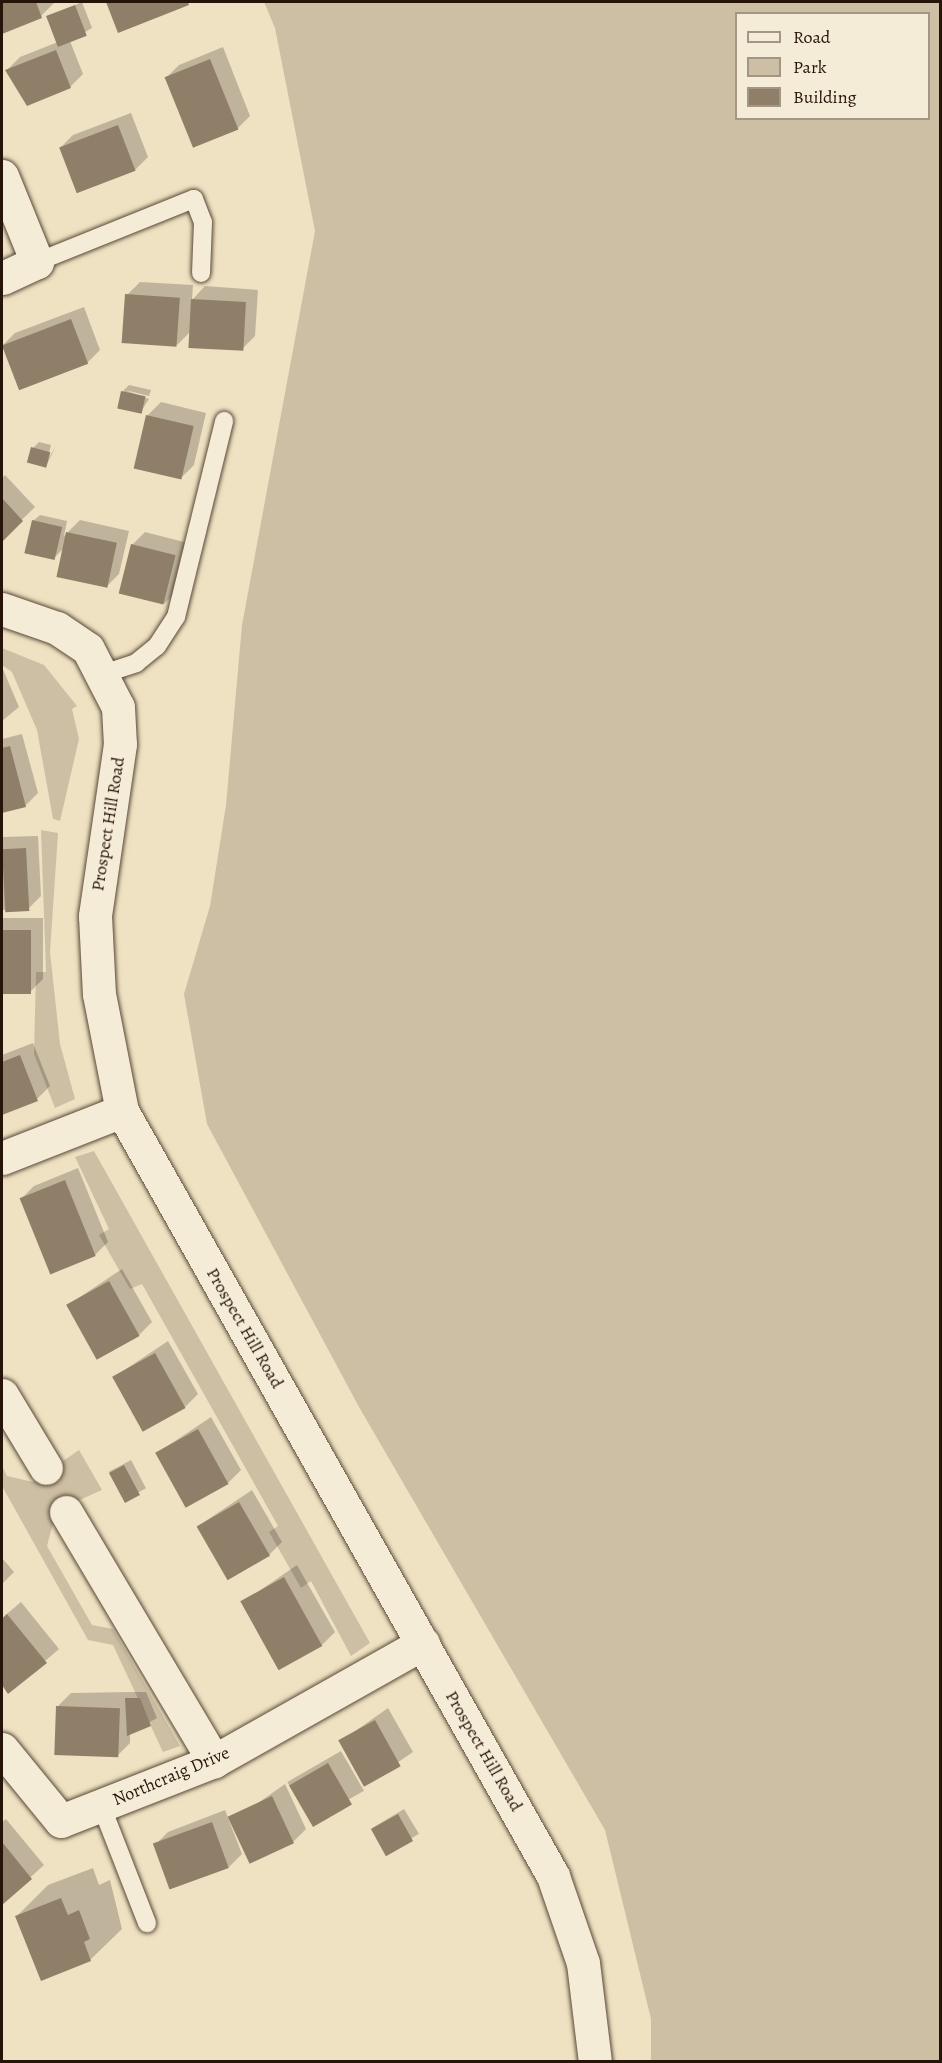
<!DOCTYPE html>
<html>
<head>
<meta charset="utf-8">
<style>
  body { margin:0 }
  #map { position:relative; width:942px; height:2063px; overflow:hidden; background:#efe2c2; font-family:Alegreya,serif }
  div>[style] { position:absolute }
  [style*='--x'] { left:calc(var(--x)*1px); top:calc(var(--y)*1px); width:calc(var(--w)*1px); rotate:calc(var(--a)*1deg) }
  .green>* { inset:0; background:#cdbfa3 }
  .shadow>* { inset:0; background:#0003; transform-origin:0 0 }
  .building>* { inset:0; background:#8f7f69; transform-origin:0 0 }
  .roads { filter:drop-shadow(0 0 2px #594837) drop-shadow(0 0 2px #594837) }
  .lane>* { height:18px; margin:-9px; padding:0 9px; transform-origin:9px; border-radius:9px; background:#f5ecd7 }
  .street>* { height:33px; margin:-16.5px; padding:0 16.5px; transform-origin:16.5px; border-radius:16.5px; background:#f5ecd7 }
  span { translate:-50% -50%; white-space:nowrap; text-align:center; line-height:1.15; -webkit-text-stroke:6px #f5ecd7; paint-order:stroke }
  .street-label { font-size:18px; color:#271409 }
  .frame { position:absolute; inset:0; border:3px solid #271409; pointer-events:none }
  .legend { position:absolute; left:735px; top:12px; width:195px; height:108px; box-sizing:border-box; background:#f5ecd7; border:2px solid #a39685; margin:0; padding:8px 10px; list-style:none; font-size:18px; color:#271409 }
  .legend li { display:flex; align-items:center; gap:12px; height:30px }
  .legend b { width:30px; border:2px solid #a39685 }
</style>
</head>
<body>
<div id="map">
  <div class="green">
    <div style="clip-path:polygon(evenodd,264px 2px,940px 2px,940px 2061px,651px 2061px,651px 2019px,605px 1830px,359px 1407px,207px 1124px,184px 994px,210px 906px,226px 805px,242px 625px,315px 231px,275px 28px,264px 2px,736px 14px,928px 14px,928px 118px,736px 118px,736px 14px)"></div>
    <div style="clip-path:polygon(2px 648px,44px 665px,77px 706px,72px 709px,79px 739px,60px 821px,53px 819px,37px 730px,12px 672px,2px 665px)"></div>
    <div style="clip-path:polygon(41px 830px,58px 833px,50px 952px,60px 1044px,75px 1099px,55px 1108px,34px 1054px,36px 972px,46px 972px)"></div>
    <div style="clip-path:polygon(94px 1151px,370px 1643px,351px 1656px,311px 1581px,301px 1588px,269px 1532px,278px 1526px,142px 1284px,130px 1289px,99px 1235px,109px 1229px,75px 1157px)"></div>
    <div style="clip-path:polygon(79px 1450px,102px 1490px,50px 1513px,54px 1520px,47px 1546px,92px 1625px,113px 1629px,180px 1746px,163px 1752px,113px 1645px,88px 1640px,2px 1486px,2px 1466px,7px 1476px,33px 1482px)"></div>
  </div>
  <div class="shadow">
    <div style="clip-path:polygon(2px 2px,53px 2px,54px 3px,41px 16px,2px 32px)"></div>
    <div style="clip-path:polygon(82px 2px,92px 28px,70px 41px,83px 74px,70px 87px,7px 70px,20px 57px,58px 42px,48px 17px)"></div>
    <div style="clip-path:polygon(108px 2px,191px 2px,119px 31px)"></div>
    <div style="clip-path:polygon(223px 47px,250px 116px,237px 129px,166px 78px,179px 65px)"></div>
    <div style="clip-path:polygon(131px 113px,148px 157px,135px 170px,60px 148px,73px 135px)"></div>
    <div style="clip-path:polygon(140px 282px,193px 285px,192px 300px,205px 286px,258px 290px,255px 336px,242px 349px,190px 332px,177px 345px,127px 295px)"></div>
    <div style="clip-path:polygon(84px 307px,100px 350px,87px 363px,2px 346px,15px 333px)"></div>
    <div style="clip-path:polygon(129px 385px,151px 390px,149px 396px,125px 390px,149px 399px,140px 413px,123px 391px)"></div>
    <div style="clip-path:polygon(161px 402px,206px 413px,194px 465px,181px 478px,136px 468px,148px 415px)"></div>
    <div style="clip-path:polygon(39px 442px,51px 445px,47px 461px,56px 446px,46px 466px,33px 448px)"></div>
    <div style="clip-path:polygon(5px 475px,35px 507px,2px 539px,2px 478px)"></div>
    <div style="clip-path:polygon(40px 515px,67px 521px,64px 536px,80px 520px,129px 531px,119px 574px,106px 587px,64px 548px,54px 558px,33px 521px)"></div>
    <div style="clip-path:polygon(145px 532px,188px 543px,177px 591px,164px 604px,132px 545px)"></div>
    <div style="clip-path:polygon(2px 667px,19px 707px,2px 721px)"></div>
    <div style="clip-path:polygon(22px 734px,38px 793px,25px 806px,2px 811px,2px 739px)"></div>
    <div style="clip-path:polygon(38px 836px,41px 896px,28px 909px,2px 910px,2px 837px)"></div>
    <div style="clip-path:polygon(2px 918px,43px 918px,43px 979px,30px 992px,2px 992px)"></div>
    <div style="clip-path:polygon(33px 1043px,50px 1086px,37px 1099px,2px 1113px,2px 1055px)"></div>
    <div style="clip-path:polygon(78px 1168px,108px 1242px,95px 1255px,21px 1199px,34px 1186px)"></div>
    <div style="clip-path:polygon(122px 1269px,152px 1322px,139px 1335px,68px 1305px)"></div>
    <div style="clip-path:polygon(168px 1341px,198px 1394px,185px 1407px,114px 1377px)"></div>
    <div style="clip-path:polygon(211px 1417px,241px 1470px,228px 1483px,157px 1453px)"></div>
    <div style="left:131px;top:1460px;width:32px;height:25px;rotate:62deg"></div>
    <div style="clip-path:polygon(252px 1490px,282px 1542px,269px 1555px,198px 1526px)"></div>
    <div style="clip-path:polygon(2px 1558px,14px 1572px,2px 1584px)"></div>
    <div style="clip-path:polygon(297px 1565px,335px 1632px,322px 1645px,243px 1602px)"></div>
    <div style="clip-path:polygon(21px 1602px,59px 1649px,9px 1692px,2px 1683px,2px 1618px)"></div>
    <div style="clip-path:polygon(132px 1692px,146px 1692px,157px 1718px,130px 1733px,130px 1743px,117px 1756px,58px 1706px,71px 1693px)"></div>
    <div style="clip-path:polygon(388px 1708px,413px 1752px,366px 1784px,341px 1741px)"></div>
    <div style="left:341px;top:1751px;width:46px;height:62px;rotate:60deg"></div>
    <div style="clip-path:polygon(285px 1784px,306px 1829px,293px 1842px,232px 1821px)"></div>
    <div style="left:404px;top:1809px;width:29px;height:37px;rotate:59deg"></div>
    <div style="clip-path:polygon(225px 1810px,242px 1854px,229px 1867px,155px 1845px,168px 1832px)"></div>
    <div style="clip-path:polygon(6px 1819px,44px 1865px,2px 1903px,2px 1822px)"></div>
    <div style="clip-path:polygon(93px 1868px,99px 1885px,110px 1880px,122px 1929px,90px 1960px,17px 1916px,48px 1885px)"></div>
  </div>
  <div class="building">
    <div style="clip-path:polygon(2px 2px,36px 2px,42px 18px,2px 34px)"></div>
    <div style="clip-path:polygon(106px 2px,188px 2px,189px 5px,118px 33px)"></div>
    <div style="left:75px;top:5px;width:33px;height:31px;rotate:69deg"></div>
    <div style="clip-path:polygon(56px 50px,71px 88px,27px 106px,5px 70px)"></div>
    <div style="left:210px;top:59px;width:76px;height:49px;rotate:68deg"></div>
    <div style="left:118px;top:125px;width:49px;height:63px;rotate:69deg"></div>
    <div style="left:125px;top:294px;width:55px;height:49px;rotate:4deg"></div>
    <div style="left:191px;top:299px;width:55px;height:49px;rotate:3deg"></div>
    <div style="left:71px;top:319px;width:48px;height:74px;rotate:69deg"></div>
    <div style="left:121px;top:391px;width:25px;height:18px;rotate:12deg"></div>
    <div style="left:146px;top:415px;width:49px;height:55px;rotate:13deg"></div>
    <div style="left:31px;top:447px;width:20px;height:16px;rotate:15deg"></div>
    <div style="clip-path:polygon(2px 498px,23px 521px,2px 542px)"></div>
    <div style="left:32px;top:520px;width:31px;height:34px;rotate:13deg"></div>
    <div style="left:66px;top:532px;width:52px;height:46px;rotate:12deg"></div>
    <div style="left:131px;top:544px;width:46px;height:51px;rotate:14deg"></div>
    <div style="clip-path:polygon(10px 746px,26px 807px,2px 813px,2px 748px)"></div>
    <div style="left:26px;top:848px;width:63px;height:24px;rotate:87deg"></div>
    <div style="left:2px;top:930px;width:29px;height:64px"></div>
    <div style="clip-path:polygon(20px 1055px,38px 1101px,2px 1115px,2px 1062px)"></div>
    <div style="left:65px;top:1180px;width:82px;height:49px;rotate:68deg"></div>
    <div style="left:109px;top:1281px;width:63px;height:49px;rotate:61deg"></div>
    <div style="left:155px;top:1353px;width:63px;height:49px;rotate:61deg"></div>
    <div style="left:198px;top:1429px;width:63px;height:49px;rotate:61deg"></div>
    <div style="left:124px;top:1465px;width:34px;height:17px;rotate:62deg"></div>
    <div style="left:239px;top:1502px;width:62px;height:49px;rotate:60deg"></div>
    <div style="left:284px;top:1577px;width:79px;height:50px;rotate:61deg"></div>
    <div style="clip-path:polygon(7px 1614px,47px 1663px,8px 1694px,2px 1685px,2px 1619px)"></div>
    <div style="clip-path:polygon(125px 1698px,140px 1698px,151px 1726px,127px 1736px)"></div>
    <div style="left:56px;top:1706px;width:64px;height:49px;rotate:2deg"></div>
    <div style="left:375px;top:1720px;width:53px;height:42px;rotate:61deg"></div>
    <div style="left:328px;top:1763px;width:48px;height:45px;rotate:60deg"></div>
    <div style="left:272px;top:1796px;width:52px;height:49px;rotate:65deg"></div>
    <div style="left:398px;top:1814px;width:31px;height:31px;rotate:61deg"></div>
    <div style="left:212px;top:1822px;width:49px;height:63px;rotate:70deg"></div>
    <div style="clip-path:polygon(2px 1842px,32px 1879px,2px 1905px)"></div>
    <div style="clip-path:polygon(61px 1898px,68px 1915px,79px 1910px,90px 1939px,84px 1942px,91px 1961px,41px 1981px,15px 1916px)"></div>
  </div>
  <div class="roads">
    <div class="lane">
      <div style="--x:37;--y:262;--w:169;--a:-21.9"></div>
      <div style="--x:194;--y:199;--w:25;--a:69"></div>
      <div style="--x:203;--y:222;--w:51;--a:92.2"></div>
      <div style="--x:103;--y:674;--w:35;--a:-18"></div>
      <div style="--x:136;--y:663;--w:27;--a:-39"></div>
      <div style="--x:157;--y:646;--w:35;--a:-57"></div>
      <div style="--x:176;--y:617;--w:202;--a:-76.2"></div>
      <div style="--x:101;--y:1805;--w:127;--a:68.7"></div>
    </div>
    <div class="street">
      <div style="--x:2;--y:176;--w:93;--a:67.9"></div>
      <div style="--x:37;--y:262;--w:38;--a:155"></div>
      <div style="--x:2;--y:609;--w:58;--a:19.1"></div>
      <div style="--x:57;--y:628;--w:37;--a:34"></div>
      <div style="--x:88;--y:649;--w:65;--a:62.7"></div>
      <div style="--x:118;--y:707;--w:37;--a:87"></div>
      <div style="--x:120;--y:744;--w:174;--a:98.3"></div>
      <div style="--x:95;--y:916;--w:78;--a:87.1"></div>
      <div style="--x:99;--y:994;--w:119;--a:78.9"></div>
      <div style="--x:122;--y:1111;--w:878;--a:60.6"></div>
      <div style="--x:553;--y:1876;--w:92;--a:71"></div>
      <div style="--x:583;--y:1963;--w:100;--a:83.1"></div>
      <div style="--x:2;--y:1158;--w:129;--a:-21.4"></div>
      <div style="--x:2;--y:1395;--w:85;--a:58.9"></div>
      <div style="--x:66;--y:1512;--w:290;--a:59.3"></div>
      <div style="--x:2;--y:1749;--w:93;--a:50.7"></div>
      <div style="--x:61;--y:1821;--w:164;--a:-21.4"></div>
      <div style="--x:214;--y:1761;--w:240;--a:-29.4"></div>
    </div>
  </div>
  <div class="street-label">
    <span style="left:108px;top:824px;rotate:-81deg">Prospect Hill Road</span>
    <span style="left:245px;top:1328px;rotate:60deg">Prospect Hill Road</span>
    <span style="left:484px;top:1751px;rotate:60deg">Prospect Hill Road</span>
    <span style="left:171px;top:1776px;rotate:-23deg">Northcraig Drive</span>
  </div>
  <div class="frame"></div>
  <ul class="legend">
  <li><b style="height:8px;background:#f5ecd7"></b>Road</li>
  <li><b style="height:16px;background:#cdbfa3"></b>Park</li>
  <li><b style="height:16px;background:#8f7f69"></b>Building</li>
  </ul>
</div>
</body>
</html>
